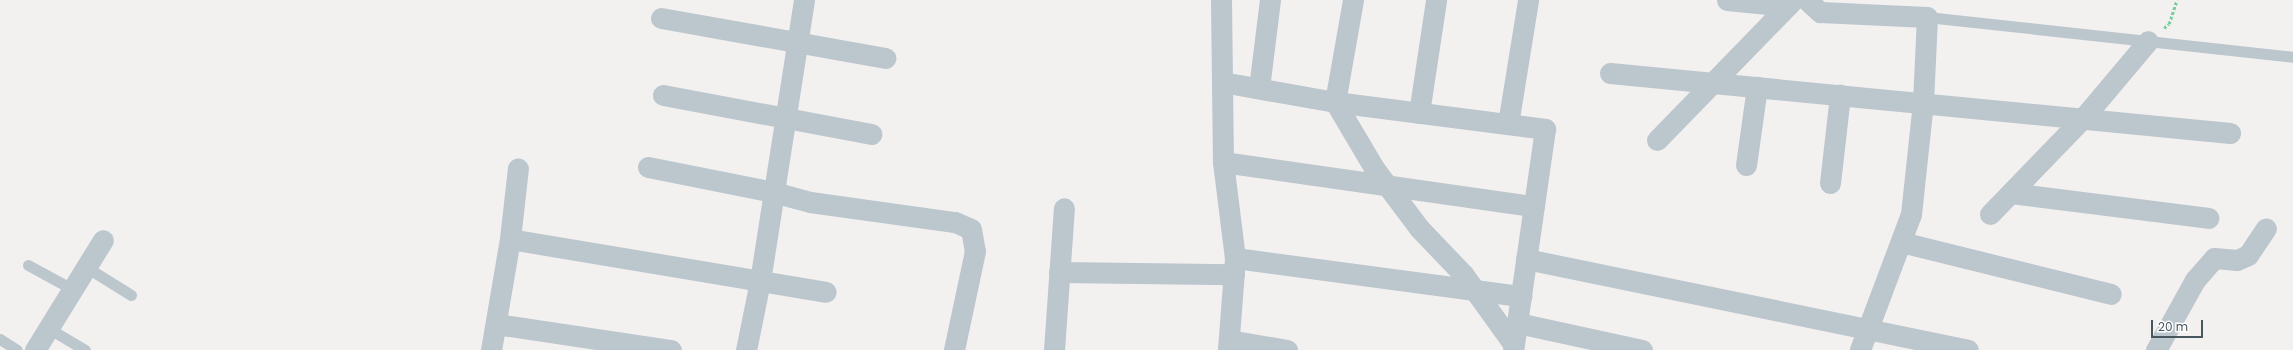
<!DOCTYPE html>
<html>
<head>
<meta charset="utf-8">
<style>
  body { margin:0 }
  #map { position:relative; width:2293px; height:350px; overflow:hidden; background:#f3f0f0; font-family:Poppins,sans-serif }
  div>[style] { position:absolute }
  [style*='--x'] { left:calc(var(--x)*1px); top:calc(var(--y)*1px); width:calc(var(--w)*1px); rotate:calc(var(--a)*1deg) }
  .path>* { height:2.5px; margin-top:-1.25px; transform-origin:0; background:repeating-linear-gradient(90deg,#78cd9b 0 3px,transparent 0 5px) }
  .service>* { height:11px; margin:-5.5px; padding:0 5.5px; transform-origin:5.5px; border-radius:5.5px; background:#bcc6cd }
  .minor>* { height:21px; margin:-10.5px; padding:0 10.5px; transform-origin:10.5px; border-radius:10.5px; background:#bcc6cd }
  span { translate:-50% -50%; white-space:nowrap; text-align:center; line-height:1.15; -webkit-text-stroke:4px #fff; paint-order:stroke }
  .scale { position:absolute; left:2151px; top:320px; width:52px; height:18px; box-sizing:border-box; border:2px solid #48565e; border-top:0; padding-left:5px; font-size:12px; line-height:14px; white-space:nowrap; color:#48565e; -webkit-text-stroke:3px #fff; paint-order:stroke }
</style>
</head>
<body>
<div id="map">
  <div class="path">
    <div style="--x:2164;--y:28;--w:6;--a:-39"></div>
    <div style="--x:2169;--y:24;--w:25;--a:-72"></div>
  </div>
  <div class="service">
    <div style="--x:1927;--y:17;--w:368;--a:6.2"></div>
    <div style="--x:28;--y:265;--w:50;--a:28.6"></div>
    <div style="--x:86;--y:267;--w:53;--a:31.9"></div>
    <div style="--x:48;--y:328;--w:43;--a:30.7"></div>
    <div style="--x:0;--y:339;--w:20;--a:33"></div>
  </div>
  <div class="minor">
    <div style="--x:1221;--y:0;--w:162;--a:89.3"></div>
    <div style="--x:1223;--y:162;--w:97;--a:82.9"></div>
    <div style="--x:1235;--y:258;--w:92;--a:94.4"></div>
    <div style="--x:1353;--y:0;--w:104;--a:100"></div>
    <div style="--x:1335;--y:102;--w:77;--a:59.4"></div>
    <div style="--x:1374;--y:168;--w:75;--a:53.1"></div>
    <div style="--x:1419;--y:228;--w:64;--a:46.3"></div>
    <div style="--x:1463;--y:274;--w:87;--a:54.3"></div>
    <div style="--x:1727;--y:0;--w:61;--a:5.6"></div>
    <div style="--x:1807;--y:0;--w:18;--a:43"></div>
    <div style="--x:1820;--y:12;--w:107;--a:2.7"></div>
    <div style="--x:1927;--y:17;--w:85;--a:92.7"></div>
    <div style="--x:1923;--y:102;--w:113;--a:96.1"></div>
    <div style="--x:1911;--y:214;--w:145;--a:110.6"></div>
    <div style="--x:661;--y:18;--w:228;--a:10.1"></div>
    <div style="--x:1610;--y:73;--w:623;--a:5.53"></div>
    <div style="--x:1222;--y:82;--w:115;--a:10"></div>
    <div style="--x:1335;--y:102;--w:212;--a:7.3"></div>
    <div style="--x:1545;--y:129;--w:223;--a:98.2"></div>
    <div style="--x:1259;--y:88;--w:89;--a:-82.9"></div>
    <div style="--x:663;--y:95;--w:212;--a:10.6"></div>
    <div style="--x:1419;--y:113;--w:114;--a:-81.4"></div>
    <div style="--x:1508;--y:124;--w:126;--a:-80.8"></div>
    <div style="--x:1657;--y:140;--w:195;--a:-45.8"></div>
    <div style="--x:1223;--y:162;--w:314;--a:8.1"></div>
    <div style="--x:1746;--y:165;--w:79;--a:-82"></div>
    <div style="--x:648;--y:167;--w:127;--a:11.3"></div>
    <div style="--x:773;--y:192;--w:38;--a:15"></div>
    <div style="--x:810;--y:202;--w:146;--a:7.9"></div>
    <div style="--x:955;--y:222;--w:17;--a:24"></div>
    <div style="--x:971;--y:229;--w:22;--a:80"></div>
    <div style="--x:975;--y:251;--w:101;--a:102"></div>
    <div style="--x:1830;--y:183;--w:89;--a:-83.5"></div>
    <div style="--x:2011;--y:193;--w:199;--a:7.2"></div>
    <div style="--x:1990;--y:214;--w:135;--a:-45.9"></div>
    <div style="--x:2084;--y:117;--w:99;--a:-49.9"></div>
    <div style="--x:510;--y:239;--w:320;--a:9.5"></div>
    <div style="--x:1901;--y:242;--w:216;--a:13.9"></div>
    <div style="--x:1235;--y:258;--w:289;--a:7.6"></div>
    <div style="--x:1526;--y:259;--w:451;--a:11.6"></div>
    <div style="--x:1059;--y:272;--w:175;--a:0.7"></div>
    <div style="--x:1518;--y:323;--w:127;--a:12.3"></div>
    <div style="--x:496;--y:324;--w:177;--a:8.5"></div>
    <div style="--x:1229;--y:340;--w:59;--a:9.8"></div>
    <div style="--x:35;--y:350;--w:129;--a:-58.3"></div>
    <div style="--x:491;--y:350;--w:113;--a:-80.3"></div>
    <div style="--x:510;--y:239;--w:71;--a:-83.6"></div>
    <div style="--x:746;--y:350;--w:70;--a:-78.5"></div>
    <div style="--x:760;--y:281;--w:284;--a:-81.1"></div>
    <div style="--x:1054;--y:350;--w:142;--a:-86"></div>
    <div style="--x:2156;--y:350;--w:80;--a:-60.9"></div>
    <div style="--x:2195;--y:280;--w:29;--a:-49"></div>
    <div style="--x:2214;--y:258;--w:23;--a:5"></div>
    <div style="--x:2237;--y:260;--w:12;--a:-24"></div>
    <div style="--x:2248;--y:255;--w:32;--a:-56"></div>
  </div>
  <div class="scale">20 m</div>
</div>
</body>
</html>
